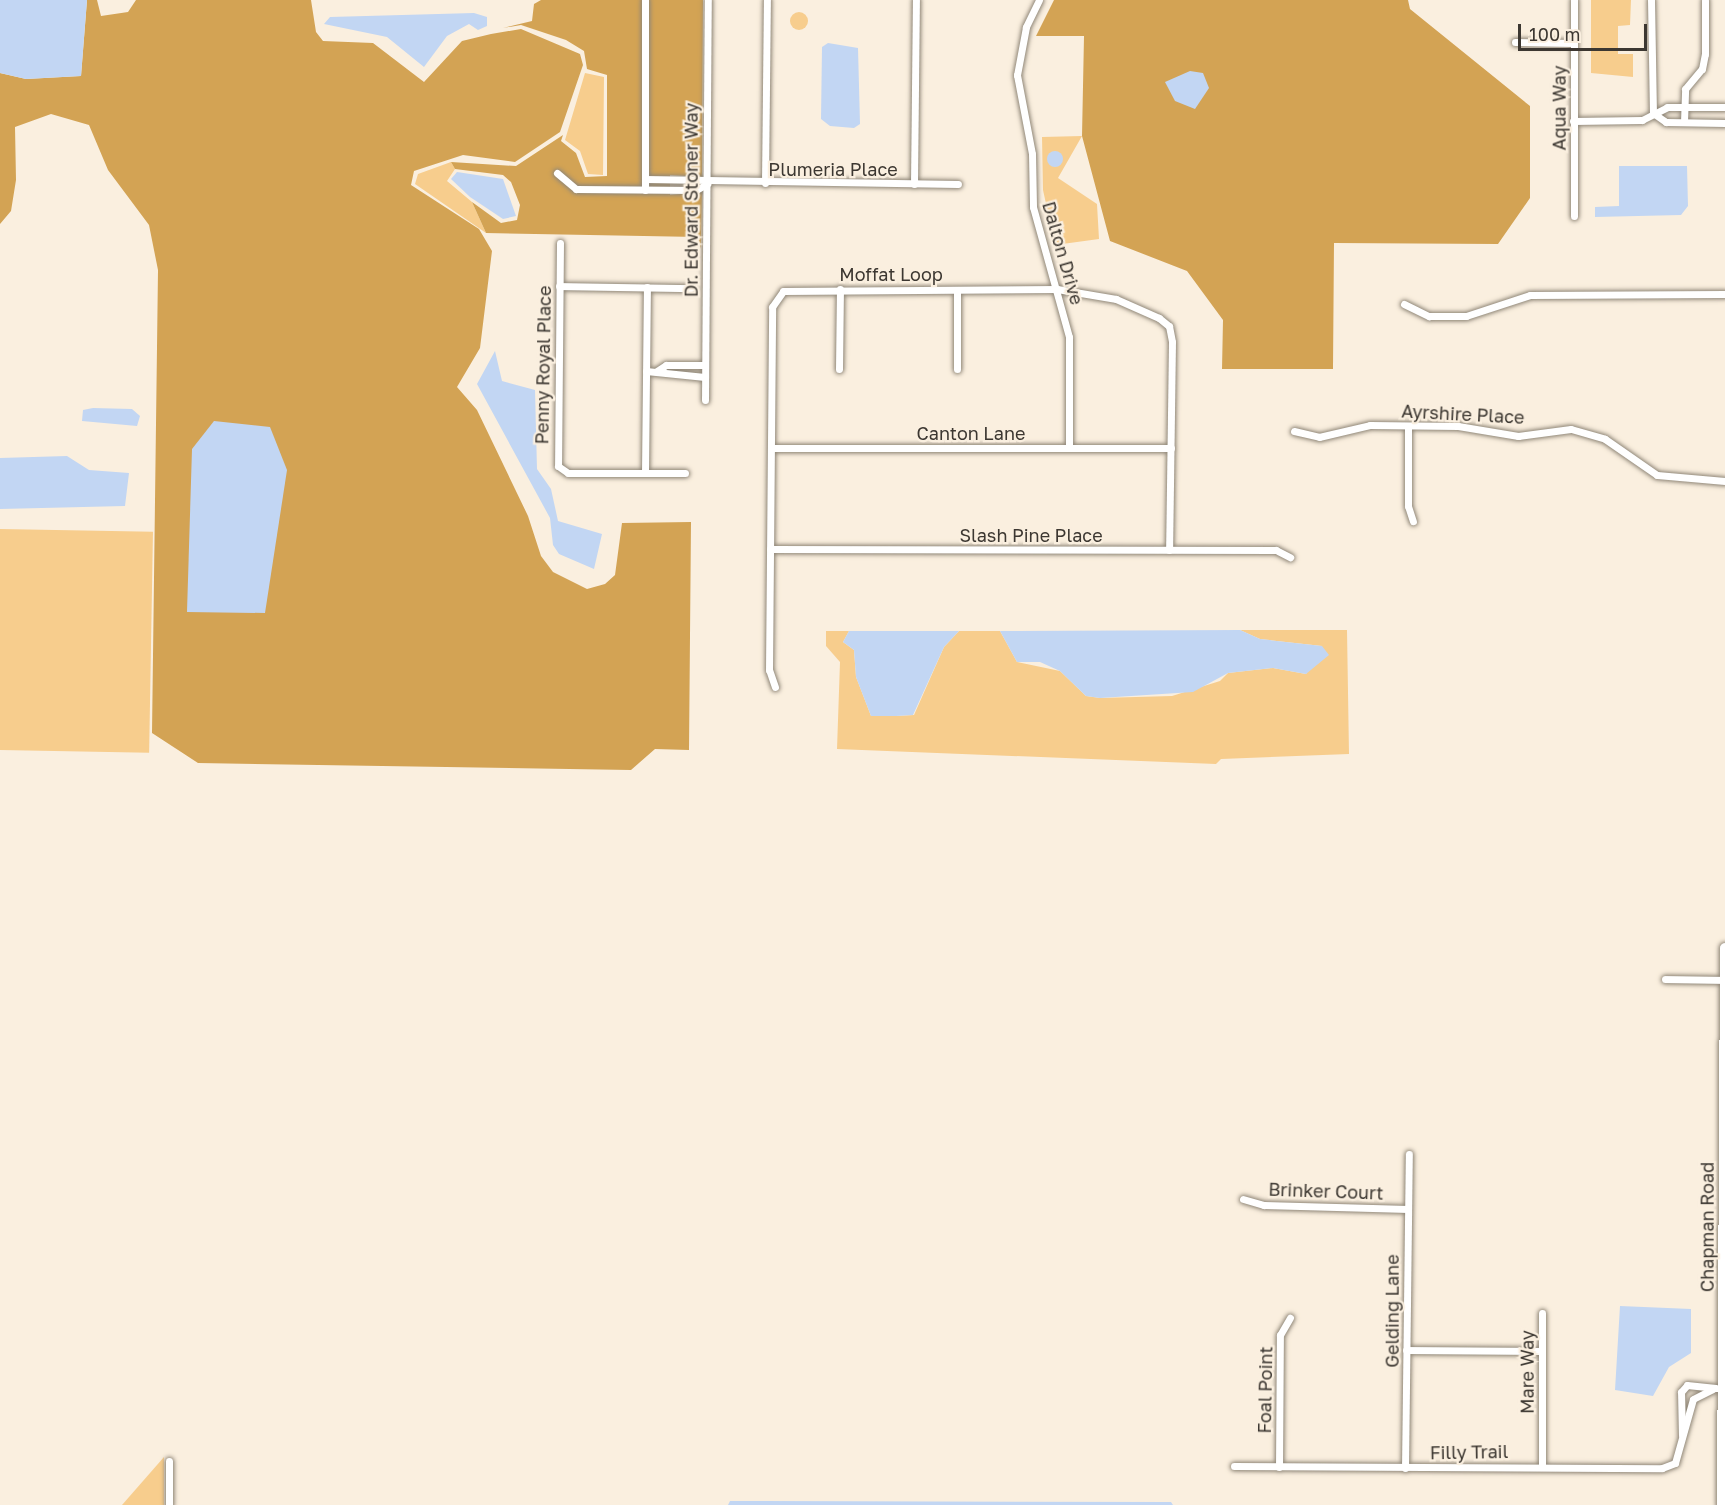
<!DOCTYPE html>
<html>
<head>
<meta charset="utf-8">
<style>
  body { margin:0 }
  #map { position:relative; width:1725px; height:1505px; overflow:hidden; background:#faefdf; font-family:"Golos Text",sans-serif }
  div>[style] { position:absolute }
  [style*='--x'] { left:calc(var(--x)*1px); top:calc(var(--y)*1px); width:calc(var(--w)*1px); rotate:calc(var(--a)*1deg) }
  .green>* { inset:0; background:#f7cd8d; transform-origin:0 0 }
  .round { border-radius:50% }
  .forest>* { inset:0; background:#d3a354 }
  .water>* { inset:0; background:#c2d6f3 }
  .roads { filter:drop-shadow(0 0 2px #908778) drop-shadow(0 0 2px #908778) }
  .street>* { height:7px; margin:-3.5px; padding:0 3.5px; transform-origin:3.5px; border-radius:3.5px; background:#fff }
  .secondary>* { height:10px; margin:-5px; padding:0 5px; transform-origin:5px; border-radius:5px; background:#fff }
  span { translate:-50% -50%; white-space:nowrap; text-align:center; line-height:1.15; -webkit-text-stroke:4.5px #faefdf; paint-order:stroke }
  .street-label { font-size:18px; color:#3c3731 }
  .scale { position:absolute; left:1518px; top:24px; width:129px; height:27px; box-sizing:border-box; border:3px solid #3c3731; border-top:0; padding-left:8px; font-size:18px; line-height:21px; white-space:nowrap; color:#3c3731; -webkit-text-stroke:4px #faefdf; paint-order:stroke }
</style>
</head>
<body>
<div id="map">
  <div class="green">
    <div style="clip-path:polygon(1591px 0,1631px 0,1630px 25px,1618px 26px,1618px 54px,1633px 54px,1633px 77px,1591px 73px)"></div>
    <div class="round" style="left:790px;top:12px;width:18px;height:18px"></div>
    <div style="clip-path:polygon(585px 73px,604px 77px,603px 175px,588px 174px,580px 151px,565px 140px)"></div>
    <div style="clip-path:polygon(1082px 136px,1058px 178px,1097px 204px,1099px 239px,1055px 245px,1043px 190px,1042px 137px)"></div>
    <div style="clip-path:polygon(451px 162px,455px 169px,447px 181px,472px 202px,486px 233px,415px 184px,418px 174px)"></div>
    <div style="left:0;top:529px;width:153px;height:221px;rotate:1deg"></div>
    <div style="clip-path:polygon(1240px 630px,1347px 630px,1349px 754px,1221px 759px,1216px 764px,837px 749px,840px 662px,826px 646px,826px 631px,849px 631px,843px 642px,854px 650px,856px 677px,871px 716px,896px 716px,914px 715px,944px 647px,959px 631px,1000px 631px,1017px 662px,1060px 671px,1086px 696px,1100px 698px,1172px 696px,1220px 681px,1228px 673px,1273px 668px,1306px 674px,1322px 646px,1260px 639px)"></div>
    <div style="clip-path:polygon(164px 1457px,164px 1505px,122px 1505px)"></div>
  </div>
  <div class="forest">
    <div style="clip-path:polygon(87px 0,97px 0,101px 16px,128px 12px,136px 0,311px 0,316px 32px,323px 41px,373px 43px,424px 82px,462px 41px,491px 34px,521px 29px,580px 54px,583px 65px,560px 132px,515px 162px,463px 155px,414px 171px,411px 185px,479px 229px,492px 251px,480px 348px,457px 387px,477px 410px,528px 516px,541px 556px,553px 572px,587px 589px,605px 584px,615px 575px,622px 523px,691px 522px,689px 750px,655px 749px,631px 770px,198px 763px,152px 733px,158px 270px,149px 225px,108px 170px,89px 125px,51px 114px,15px 127px,16px 180px,11px 211px,0 224px,0 73px,26px 79px,81px 76px)"></div>
    <div style="clip-path:polygon(541px 0,703px 0,702px 177px,670px 175px,670px 195px,702px 192px,701px 249px,698px 237px,486px 233px,472px 202px,501px 223px,517px 220px,520px 205px,511px 182px,503px 175px,455px 169px,451px 162px,516px 166px,563px 135px,561px 141px,576px 153px,585px 177px,607px 176px,607px 75px,587px 69px,584px 51px,566px 40px,521px 25px,503px 28px,532px 21px,534px 4px)"></div>
    <div style="clip-path:polygon(1054px 0,1408px 0,1410px 9px,1530px 106px,1530px 198px,1498px 244px,1334px 243px,1333px 369px,1222px 369px,1223px 320px,1187px 271px,1110px 241px,1082px 136px,1084px 36px,1036px 36px)"></div>
  </div>
  <div class="water">
    <div style="clip-path:polygon(0 0,87px 0,81px 76px,26px 79px,0 73px)"></div>
    <div style="clip-path:polygon(474px 13px,487px 17px,487px 26px,478px 30px,469px 24px,447px 36px,424px 67px,387px 37px,324px 24px,330px 17px)"></div>
    <div style="clip-path:polygon(828px 43px,858px 48px,860px 124px,854px 128px,830px 126px,821px 119px,822px 47px)"></div>
    <div style="clip-path:polygon(1190px 71px,1203px 73px,1209px 88px,1195px 109px,1175px 101px,1165px 82px)"></div>
    <div class="round" style="left:1047px;top:151px;width:16px;height:16px"></div>
    <div style="clip-path:polygon(1619px 166px,1687px 166px,1688px 206px,1681px 215px,1595px 217px,1595px 207px,1619px 206px)"></div>
    <div style="clip-path:polygon(457px 172px,503px 179px,516px 216px,503px 219px,470px 197px,451px 179px)"></div>
    <div style="clip-path:polygon(495px 351px,502px 381px,535px 390px,537px 469px,551px 489px,558px 521px,602px 534px,594px 569px,559px 554px,553px 545px,550px 518px,477px 384px)"></div>
    <div style="clip-path:polygon(93px 408px,132px 409px,140px 416px,137px 426px,82px 421px,83px 410px)"></div>
    <div style="clip-path:polygon(214px 421px,270px 427px,287px 470px,265px 613px,187px 612px,192px 449px)"></div>
    <div style="clip-path:polygon(67px 456px,89px 470px,129px 473px,125px 506px,0 509px,0 458px)"></div>
    <div style="clip-path:polygon(1240px 630px,1260px 639px,1322px 646px,1329px 655px,1306px 674px,1273px 668px,1228px 673px,1193px 692px,1100px 698px,1086px 696px,1060px 671px,1040px 662px,1017px 662px,1000px 631px)"></div>
    <div style="clip-path:polygon(849px 631px,959px 631px,944px 647px,913px 715px,896px 716px,871px 716px,856px 677px,854px 650px,843px 642px)"></div>
    <div style="clip-path:polygon(1620px 1306px,1691px 1309px,1691px 1353px,1669px 1367px,1653px 1396px,1615px 1390px)"></div>
    <div style="clip-path:polygon(730px 1501px,1171px 1502px,1173px 1505px,728px 1505px)"></div>
  </div>
  <div class="roads">
    <div class="street">
      <div style="--x:1039;--y:0;--w:30;--a:116"></div>
      <div style="--x:1026;--y:27;--w:49;--a:100.6"></div>
      <div style="--x:1017;--y:75;--w:80;--a:79.2"></div>
      <div style="--x:1032;--y:154;--w:53;--a:88.9"></div>
      <div style="--x:1033;--y:207;--w:135;--a:74.5"></div>
      <div style="--x:1069;--y:337;--w:111;--a:90"></div>
      <div style="--x:1574;--y:0;--w:216;--a:90"></div>
      <div style="--x:1651;--y:0;--w:113;--a:89"></div>
      <div style="--x:1515;--y:42;--w:59;--a:1"></div>
      <div style="--x:1653;--y:113;--w:16;--a:35"></div>
      <div style="--x:1666;--y:122;--w:59;--a:1"></div>
      <div style="--x:1573;--y:121;--w:69;--a:-0.8"></div>
      <div style="--x:1642;--y:120;--w:28;--a:-27"></div>
      <div style="--x:1667;--y:107;--w:58;--a:0"></div>
      <div style="--x:1684;--y:122;--w:33;--a:-88"></div>
      <div style="--x:1685;--y:89;--w:26;--a:-50"></div>
      <div style="--x:1702;--y:69;--w:15;--a:-79"></div>
      <div style="--x:1705;--y:54;--w:54;--a:-90"></div>
      <div style="--x:557;--y:173;--w:25;--a:40"></div>
      <div style="--x:576;--y:189;--w:120;--a:0.5"></div>
      <div style="--x:696;--y:190;--w:13;--a:-29"></div>
      <div style="--x:645;--y:179;--w:313;--a:0.9"></div>
      <div style="--x:765;--y:183;--w:183;--a:-89.4"></div>
      <div style="--x:914;--y:184;--w:184;--a:-89.4"></div>
      <div style="--x:645;--y:190;--w:190;--a:-90"></div>
      <div style="--x:560;--y:243;--w:223;--a:90.5"></div>
      <div style="--x:558;--y:466;--w:12;--a:35"></div>
      <div style="--x:568;--y:473;--w:117;--a:0"></div>
      <div style="--x:559;--y:286;--w:132;--a:0.9"></div>
      <div style="--x:957;--y:290;--w:79;--a:90"></div>
      <div style="--x:1404;--y:304;--w:28;--a:26"></div>
      <div style="--x:1429;--y:316;--w:37;--a:0"></div>
      <div style="--x:1466;--y:316;--w:67;--a:-18.2"></div>
      <div style="--x:1530;--y:295;--w:195;--a:-0.3"></div>
      <div style="--x:839;--y:369;--w:80;--a:-89.3"></div>
      <div style="--x:646;--y:371;--w:59;--a:5.8"></div>
      <div style="--x:657;--y:371;--w:11;--a:-34"></div>
      <div style="--x:666;--y:365;--w:39;--a:0"></div>
      <div style="--x:705;--y:400;--w:400;--a:-89.6"></div>
      <div style="--x:1408;--y:426;--w:80;--a:90"></div>
      <div style="--x:1408;--y:506;--w:16;--a:72"></div>
      <div style="--x:1294;--y:431;--w:26;--a:13"></div>
      <div style="--x:1319;--y:437;--w:52;--a:-13.2"></div>
      <div style="--x:1370;--y:425;--w:88;--a:0.7"></div>
      <div style="--x:1458;--y:426;--w:61;--a:9.5"></div>
      <div style="--x:1518;--y:436;--w:53;--a:-7.5"></div>
      <div style="--x:1571;--y:429;--w:35;--a:16"></div>
      <div style="--x:1605;--y:439;--w:63;--a:34.7"></div>
      <div style="--x:1657;--y:475;--w:68;--a:5"></div>
      <div style="--x:771;--y:448;--w:400;--a:0"></div>
      <div style="--x:645;--y:473;--w:186;--a:-89.4"></div>
      <div style="--x:770;--y:549;--w:506;--a:0.11"></div>
      <div style="--x:1276;--y:550;--w:16;--a:27"></div>
      <div style="--x:775;--y:687;--w:18;--a:-109"></div>
      <div style="--x:769;--y:670;--w:363;--a:-89.5"></div>
      <div style="--x:772;--y:307;--w:19;--a:-55"></div>
      <div style="--x:783;--y:291;--w:274;--a:-0.4"></div>
      <div style="--x:1057;--y:289;--w:60;--a:9.6"></div>
      <div style="--x:1116;--y:299;--w:47;--a:23.8"></div>
      <div style="--x:1159;--y:318;--w:13;--a:39"></div>
      <div style="--x:1169;--y:326;--w:16;--a:79"></div>
      <div style="--x:1172;--y:342;--w:208;--a:90.8"></div>
      <div style="--x:1665;--y:979;--w:60;--a:1"></div>
      <div style="--x:1243;--y:1199;--w:22;--a:16"></div>
      <div style="--x:1264;--y:1205;--w:144;--a:1.6"></div>
      <div style="--x:1406;--y:1350;--w:136;--a:0.4"></div>
      <div style="--x:1682;--y:1435;--w:43;--a:-91.3"></div>
      <div style="--x:1681;--y:1392;--w:9;--a:-49"></div>
      <div style="--x:1687;--y:1385;--w:29;--a:6"></div>
      <div style="--x:169;--y:1461;--w:44;--a:90"></div>
      <div style="--x:1234;--y:1466;--w:428;--a:0.3"></div>
      <div style="--x:1662;--y:1468;--w:14;--a:-21"></div>
      <div style="--x:1675;--y:1463;--w:66;--a:-74.3"></div>
      <div style="--x:1693;--y:1399;--w:22;--a:-27"></div>
      <div style="--x:1279;--y:1467;--w:132;--a:-89.6"></div>
      <div style="--x:1280;--y:1335;--w:20;--a:-60"></div>
      <div style="--x:1542;--y:1467;--w:154;--a:-90"></div>
      <div style="--x:1405;--y:1468;--w:314;--a:-89.3"></div>
    </div>
    <div class="secondary">
      <div style="--x:1722;--y:1505;--w:557;--a:-89.69"></div>
    </div>
  </div>
  <div class="street-label">
    <span style="left:1559px;top:108px;rotate:-90deg">Aqua Way</span>
    <span style="left:833px;top:169px">Plumeria Place</span>
    <span style="left:691px;top:200px;rotate:-90deg">Dr. Edward Stoner Way</span>
    <span style="left:1063px;top:253px;rotate:74deg">Dalton Drive</span>
    <span style="left:891px;top:274px">Moffat Loop</span>
    <span style="left:543px;top:365px;rotate:-89deg">Penny Royal Place</span>
    <span style="left:1463px;top:414px;rotate:3deg">Ayrshire Place</span>
    <span style="left:971px;top:433px">Canton Lane</span>
    <span style="left:1031px;top:535px">Slash Pine Place</span>
    <span style="left:1326px;top:1191px;rotate:2deg">Brinker Court</span>
    <span style="left:1707px;top:1227px;rotate:-90deg">Chapman Road</span>
    <span style="left:1392px;top:1311px;rotate:-90deg">Gelding Lane</span>
    <span style="left:1527px;top:1372px;rotate:-90deg">Mare Way</span>
    <span style="left:1265px;top:1390px;rotate:-89deg">Foal Point</span>
    <span style="left:1469px;top:1452px;rotate:-1deg">Filly Trail</span>
  </div>
  <div class="scale">100 m</div>
</div>
</body>
</html>
